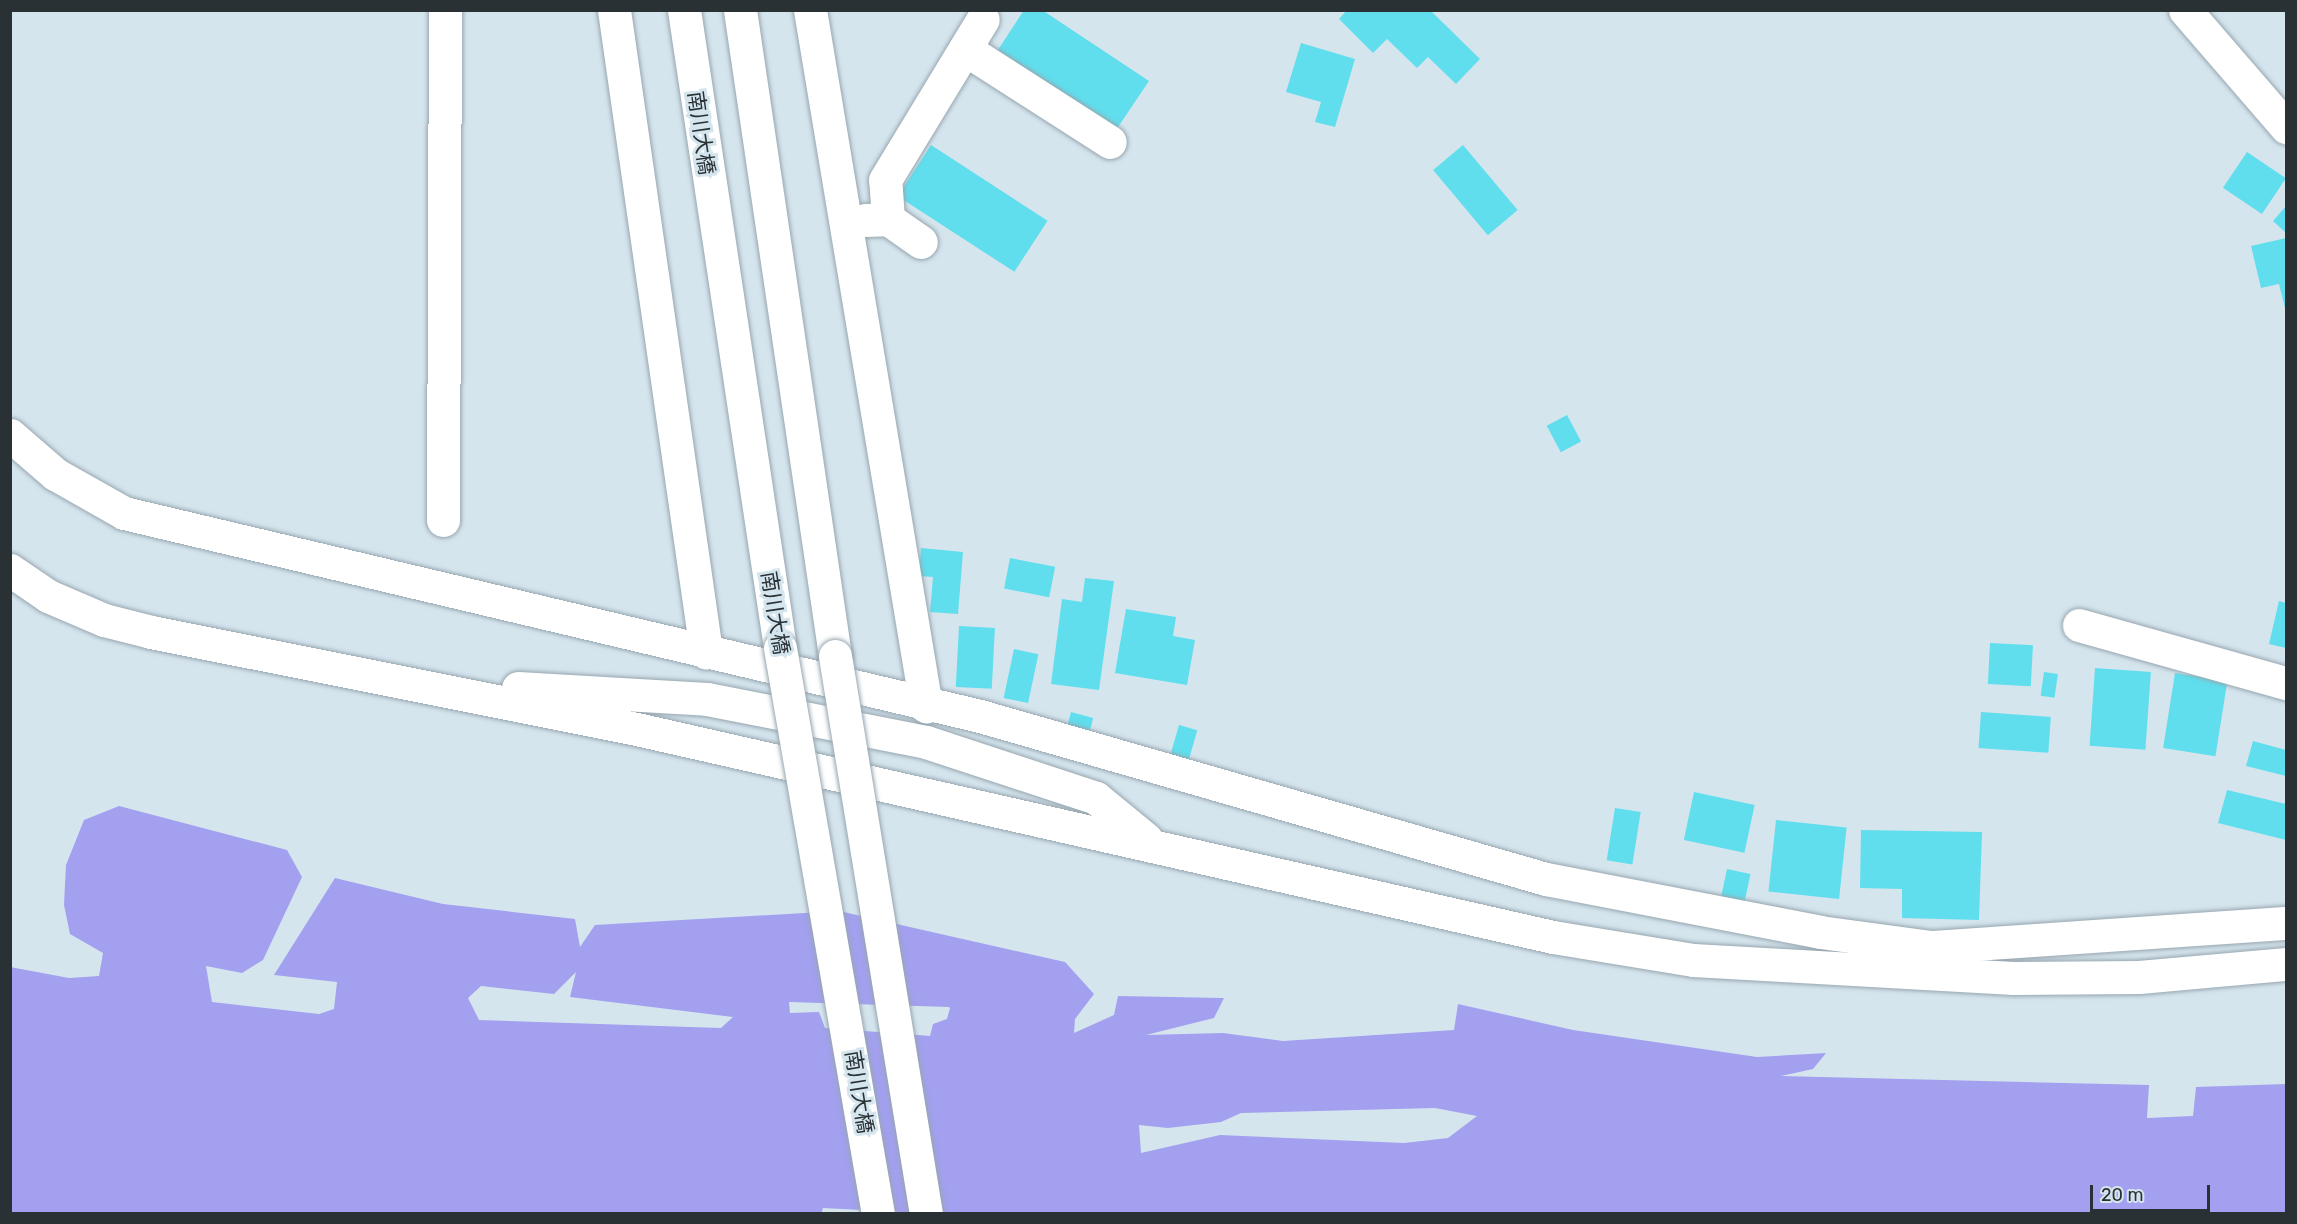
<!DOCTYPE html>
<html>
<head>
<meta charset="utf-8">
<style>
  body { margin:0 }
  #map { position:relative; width:2297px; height:1224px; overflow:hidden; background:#d5e5ee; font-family:Rubik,"Noto Sans JP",sans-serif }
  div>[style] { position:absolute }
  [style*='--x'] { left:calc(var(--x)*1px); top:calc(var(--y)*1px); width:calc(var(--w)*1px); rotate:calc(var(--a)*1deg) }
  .water>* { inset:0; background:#a2a0ef }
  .building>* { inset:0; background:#60deed; transform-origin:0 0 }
  .roads { filter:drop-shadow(0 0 2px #97a6af) drop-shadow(0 0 2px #97a6af) }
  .minor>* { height:33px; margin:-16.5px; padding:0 16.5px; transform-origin:16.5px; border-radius:16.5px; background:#fff }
  .bridges { filter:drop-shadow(0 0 2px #97a6af) drop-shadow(0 0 2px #97a6af) }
  .minor-bridge>* { height:33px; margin:-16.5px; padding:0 16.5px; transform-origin:16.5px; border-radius:16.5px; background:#fff }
  span { translate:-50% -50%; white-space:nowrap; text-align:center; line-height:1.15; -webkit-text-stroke:6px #d5e5ee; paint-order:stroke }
  .street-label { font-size:21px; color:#2a3134 }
  .frame { position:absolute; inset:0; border:12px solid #2a3134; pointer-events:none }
  .scale { position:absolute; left:2090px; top:1185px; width:120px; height:27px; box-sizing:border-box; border:3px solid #2a3134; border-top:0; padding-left:8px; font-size:18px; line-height:21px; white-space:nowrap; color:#2a3134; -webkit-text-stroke:4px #d5e5ee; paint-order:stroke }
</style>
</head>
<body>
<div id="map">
  <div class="water">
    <div style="clip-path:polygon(evenodd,119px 806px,287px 850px,302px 877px,263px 960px,242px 973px,206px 966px,212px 1002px,319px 1014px,334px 1009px,337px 982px,274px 975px,335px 878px,443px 904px,575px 919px,580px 947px,595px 925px,839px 911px,1065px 962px,1094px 994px,1075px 1019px,1074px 1033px,1114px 1015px,1118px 996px,1224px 998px,1214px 1018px,1146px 1035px,1223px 1033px,1283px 1041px,1454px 1030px,1458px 1004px,1573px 1030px,1757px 1057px,1826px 1053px,1813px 1069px,1781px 1076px,2149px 1085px,2147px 1118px,2193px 1116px,2196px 1087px,2286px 1084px,2286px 1213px,940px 1214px,823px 1208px,821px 1214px,11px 1213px,10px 967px,69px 978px,99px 976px,103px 953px,70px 934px,64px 905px,66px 865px,84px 820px,119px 806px,576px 972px,570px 997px,733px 1017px,721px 1028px,479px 1020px,468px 998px,481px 986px,554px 994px,576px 972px,119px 806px,789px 1002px,949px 1007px,950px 1008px,947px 1019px,933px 1024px,930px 1036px,825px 1028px,819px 1012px,790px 1013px,789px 1002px,119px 806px,1435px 1108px,1477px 1116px,1448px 1138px,1404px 1143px,1220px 1135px,1141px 1153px,1139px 1125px,1168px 1128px,1221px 1122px,1241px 1113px,1435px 1108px)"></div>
  </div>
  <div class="building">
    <div style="clip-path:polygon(1024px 10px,1042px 10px,1149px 81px,1114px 133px,994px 56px)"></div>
    <div style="clip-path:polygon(1347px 10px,1430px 10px,1480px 59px,1456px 84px,1428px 57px,1417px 68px,1387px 39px,1373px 53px,1339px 19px)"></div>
    <div style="clip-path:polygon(1301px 43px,1355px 59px,1335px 127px,1315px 122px,1321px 102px,1286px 92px)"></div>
    <div style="left:931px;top:145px;width:139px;height:61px;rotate:33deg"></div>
    <div style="left:1463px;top:145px;width:85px;height:39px;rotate:50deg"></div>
    <div style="left:2247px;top:152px;width:47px;height:43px;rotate:34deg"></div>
    <div style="clip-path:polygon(2286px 206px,2286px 233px,2273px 221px)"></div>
    <div style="clip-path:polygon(2286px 238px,2286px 312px,2279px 284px,2261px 288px,2251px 246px)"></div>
    <div style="left:1567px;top:415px;width:30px;height:23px;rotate:62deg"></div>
    <div style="clip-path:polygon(921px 548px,963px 552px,958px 614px,930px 612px,933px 577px,919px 576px)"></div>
    <div style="left:1010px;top:558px;width:46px;height:31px;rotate:11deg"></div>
    <div style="clip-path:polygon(1085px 578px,1114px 581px,1099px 690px,1051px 684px,1062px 599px,1082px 602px)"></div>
    <div style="clip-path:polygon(2279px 601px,2286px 603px,2286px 648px,2269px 644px)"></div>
    <div style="clip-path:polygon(1126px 609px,1176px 617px,1173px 636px,1195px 640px,1187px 685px,1115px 673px)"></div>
    <div style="left:959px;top:626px;width:36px;height:61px;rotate:3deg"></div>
    <div style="left:1990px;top:643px;width:43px;height:41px;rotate:3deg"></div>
    <div style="left:1014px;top:649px;width:25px;height:50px;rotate:12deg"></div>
    <div style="left:2095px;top:668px;width:56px;height:78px;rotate:4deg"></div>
    <div style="left:2044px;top:672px;width:14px;height:24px;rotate:8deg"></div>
    <div style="left:2175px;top:673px;width:53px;height:76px;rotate:9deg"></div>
    <div style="left:1071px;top:712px;width:23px;height:16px;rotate:15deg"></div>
    <div style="left:1981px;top:712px;width:70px;height:36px;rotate:4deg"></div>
    <div style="left:1179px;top:725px;width:19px;height:36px;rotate:16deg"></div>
    <div style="clip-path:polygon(2253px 741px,2286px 750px,2286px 776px,2246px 766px)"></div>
    <div style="clip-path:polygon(2227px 790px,2286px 804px,2286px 840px,2218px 823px)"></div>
    <div style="left:1694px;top:792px;width:62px;height:49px;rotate:12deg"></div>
    <div style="left:1615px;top:808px;width:26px;height:53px;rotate:9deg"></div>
    <div style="left:1776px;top:820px;width:71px;height:72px;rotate:6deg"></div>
    <div style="clip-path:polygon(1861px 830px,1982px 832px,1979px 920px,1902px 918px,1902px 889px,1860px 888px)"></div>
    <div style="left:1727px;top:869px;width:24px;height:28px;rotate:12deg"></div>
  </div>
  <div class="roads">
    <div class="minor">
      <div style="--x:614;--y:10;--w:649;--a:81.84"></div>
      <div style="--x:684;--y:10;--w:645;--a:81.44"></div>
      <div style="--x:740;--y:10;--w:653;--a:81.63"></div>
      <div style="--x:810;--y:10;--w:706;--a:80.54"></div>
      <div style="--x:2185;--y:10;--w:155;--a:49.2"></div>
      <div style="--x:965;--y:49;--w:172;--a:32.7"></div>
      <div style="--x:888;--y:219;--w:39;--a:-94"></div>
      <div style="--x:885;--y:180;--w:188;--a:-58.7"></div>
      <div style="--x:865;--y:220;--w:23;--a:-2"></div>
      <div style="--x:888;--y:219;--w:40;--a:34.9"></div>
      <div style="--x:10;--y:435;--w:60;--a:40.9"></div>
      <div style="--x:55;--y:474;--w:79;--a:29.5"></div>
      <div style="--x:124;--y:513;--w:880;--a:13.34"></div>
      <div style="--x:980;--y:716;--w:589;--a:16.07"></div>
      <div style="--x:1546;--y:879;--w:279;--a:10.9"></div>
      <div style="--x:1820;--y:932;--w:112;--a:7.7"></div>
      <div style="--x:1931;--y:947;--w:356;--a:-3.9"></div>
      <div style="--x:443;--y:520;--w:510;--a:-89.78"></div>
      <div style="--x:10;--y:570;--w:46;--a:34.4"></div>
      <div style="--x:48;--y:596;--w:61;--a:23.2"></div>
      <div style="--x:104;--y:620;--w:49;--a:14.3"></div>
      <div style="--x:151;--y:632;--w:500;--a:11.3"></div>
      <div style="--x:641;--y:730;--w:935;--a:12.79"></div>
      <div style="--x:1553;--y:937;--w:142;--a:9.3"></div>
      <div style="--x:1693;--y:960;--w:321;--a:3.2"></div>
      <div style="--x:2013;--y:978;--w:126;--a:-0.5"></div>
      <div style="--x:2139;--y:977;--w:148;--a:-5.1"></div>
      <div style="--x:2079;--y:625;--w:215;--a:15.7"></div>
      <div style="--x:518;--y:688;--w:189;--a:3.3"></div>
      <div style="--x:707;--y:699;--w:223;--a:11.1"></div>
      <div style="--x:926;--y:742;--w:179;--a:18.2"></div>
      <div style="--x:1096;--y:798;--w:65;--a:39.4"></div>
    </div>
  </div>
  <div class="bridges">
    <div class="minor-bridge">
      <div style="--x:780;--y:648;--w:574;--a:80.18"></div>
      <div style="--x:835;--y:656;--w:565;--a:80.74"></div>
    </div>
  </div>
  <div class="street-label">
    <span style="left:701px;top:133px;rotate:82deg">南川大橋</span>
    <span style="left:775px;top:613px;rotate:81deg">南川大橋</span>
    <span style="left:859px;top:1092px;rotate:81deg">南川大橋</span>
  </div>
  <div class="frame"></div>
  <div class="scale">20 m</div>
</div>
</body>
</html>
